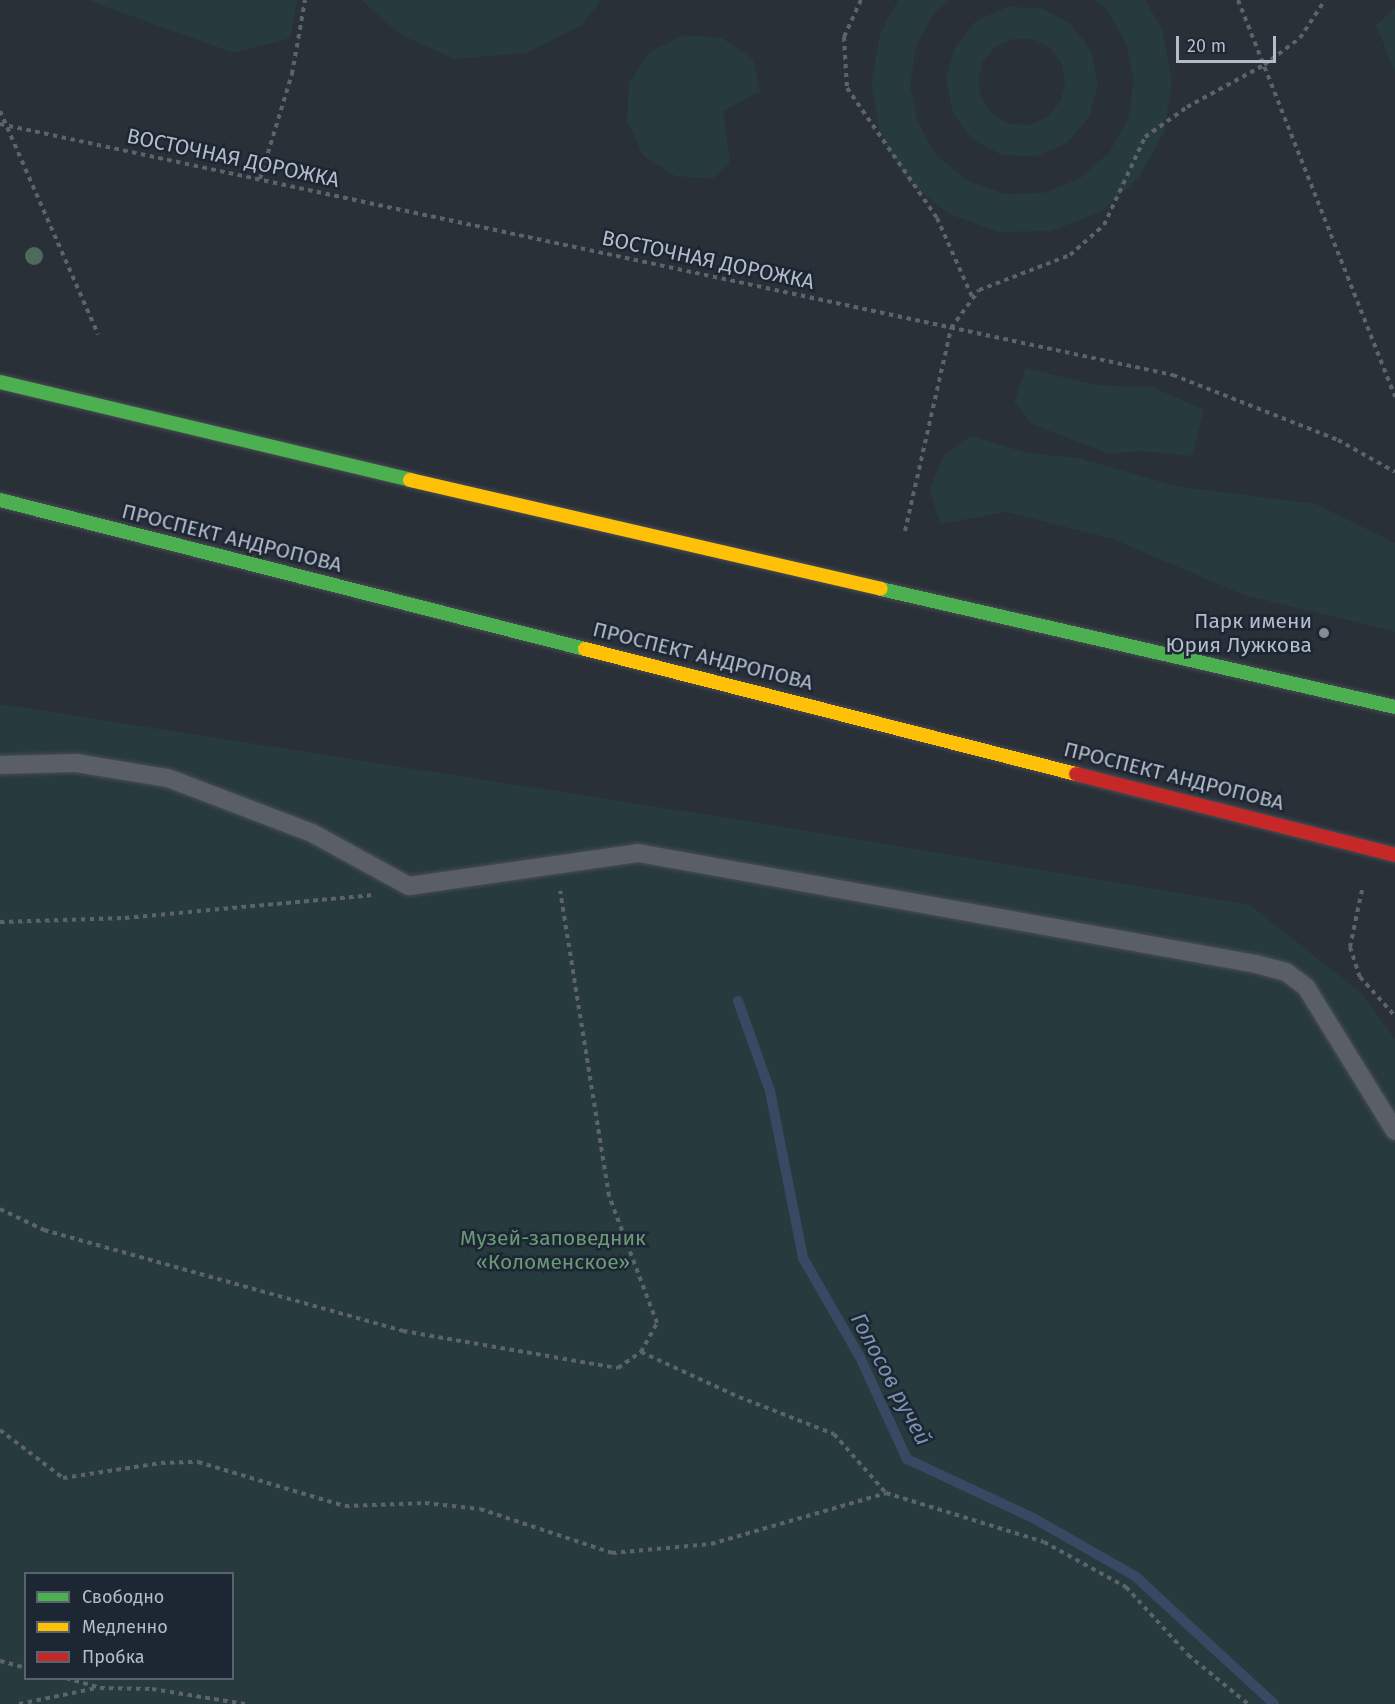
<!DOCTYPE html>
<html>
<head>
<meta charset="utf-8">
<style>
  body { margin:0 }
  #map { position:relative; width:1395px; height:1704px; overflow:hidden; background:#2a3038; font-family:"Fira Sans",sans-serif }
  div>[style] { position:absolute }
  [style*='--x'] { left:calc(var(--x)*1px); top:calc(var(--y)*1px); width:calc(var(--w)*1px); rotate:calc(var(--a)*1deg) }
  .green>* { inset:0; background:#273a3e }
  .stream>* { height:10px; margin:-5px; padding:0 5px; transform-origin:5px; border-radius:5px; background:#384963 }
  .path>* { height:4px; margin-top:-2px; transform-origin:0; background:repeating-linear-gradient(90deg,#5d636a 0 4.5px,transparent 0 9px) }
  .roads { filter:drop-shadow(0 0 2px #484c53) drop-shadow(0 0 2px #484c53) }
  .lane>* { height:18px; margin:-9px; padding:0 9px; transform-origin:9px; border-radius:9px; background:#5a5e66 }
  .fast>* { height:14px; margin:-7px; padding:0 7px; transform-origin:7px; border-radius:7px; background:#4caf50 }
  .slow>* { height:14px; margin:-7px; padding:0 7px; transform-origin:7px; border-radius:7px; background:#ffc107 }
  .jam>* { height:14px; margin:-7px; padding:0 7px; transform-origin:7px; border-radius:7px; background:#c62828 }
  .trees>* { width:18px; height:18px; margin:-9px; border-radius:50%; background:#4e6a5a }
  .dots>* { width:16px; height:16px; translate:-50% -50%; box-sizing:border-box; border:3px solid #1d2633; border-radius:50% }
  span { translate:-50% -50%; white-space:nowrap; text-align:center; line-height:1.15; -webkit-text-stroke:5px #1d2633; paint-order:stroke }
  .street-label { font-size:21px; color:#b4bcc9 }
  .poi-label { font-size:21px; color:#b4bcc9 }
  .right { translate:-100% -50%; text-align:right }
  .park-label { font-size:21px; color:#6b9a76 }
  .water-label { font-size:22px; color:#7c92b1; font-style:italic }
  .legend { position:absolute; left:24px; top:1572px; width:210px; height:108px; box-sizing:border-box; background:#1d2633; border:2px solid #59626f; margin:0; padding:8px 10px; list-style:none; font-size:18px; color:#b4bcc9 }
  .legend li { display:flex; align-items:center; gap:12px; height:30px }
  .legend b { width:30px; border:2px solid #59626f }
  .scale { position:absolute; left:1176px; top:36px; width:100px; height:27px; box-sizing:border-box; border:3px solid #b4bcc9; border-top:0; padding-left:8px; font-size:18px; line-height:21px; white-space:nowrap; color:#b4bcc9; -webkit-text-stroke:4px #1d2633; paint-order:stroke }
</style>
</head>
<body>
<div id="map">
  <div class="green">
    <div style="clip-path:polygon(87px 0,297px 0,290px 38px,234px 53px)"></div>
    <div style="clip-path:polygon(361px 0,601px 0,582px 25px,526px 53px,454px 59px,401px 35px)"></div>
    <div style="clip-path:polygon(898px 0,949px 0,935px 12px,916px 46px,910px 85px,918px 123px,937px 156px,968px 181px,1005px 194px,1043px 193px,1079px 179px,1109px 153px,1128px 119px,1134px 81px,1126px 43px,1106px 9px,1095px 0,1145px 0,1162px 29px,1172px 80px,1164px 132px,1139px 178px,1100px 212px,1051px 231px,999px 232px,949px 214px,908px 182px,881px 137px,871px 85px,880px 34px)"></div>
    <div style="clip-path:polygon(evenodd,1007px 7px,1041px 8px,1071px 24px,1091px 51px,1098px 84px,1089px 117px,1067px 143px,1036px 156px,1002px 155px,973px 140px,953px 113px,946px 79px,955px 47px,976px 21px,1007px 7px,1013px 39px,1033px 39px,1050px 48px,1062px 64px,1065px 83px,1060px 102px,1048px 117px,1030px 125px,1010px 124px,993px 115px,982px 99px,978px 81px,983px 61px,995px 47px,1013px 39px)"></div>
    <div style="clip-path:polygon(1395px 8px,1395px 72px,1376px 25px)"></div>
    <div style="clip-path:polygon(684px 35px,722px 38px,753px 59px,760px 91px,723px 111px,730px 162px,712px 179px,675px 176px,643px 155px,627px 121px,629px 83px,650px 52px)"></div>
    <div style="clip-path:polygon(1026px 368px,1095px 385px,1153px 387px,1204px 410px,1192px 456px,1141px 451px,1109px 454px,1032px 424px,1014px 402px)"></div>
    <div style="clip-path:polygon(972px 436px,1027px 453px,1079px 458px,1175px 486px,1316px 504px,1395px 543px,1395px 632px,1244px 595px,1113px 539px,1007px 512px,940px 524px,930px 489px,944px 455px)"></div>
    <div style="clip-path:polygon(evenodd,0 704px,766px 824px,1250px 905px,1361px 993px,1395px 1039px,1395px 1704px,0 1704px,0 704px,26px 1574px,232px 1574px,232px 1678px,26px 1678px,26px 1574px)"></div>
  </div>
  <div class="stream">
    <div style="--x:738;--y:1001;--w:96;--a:70.4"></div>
    <div style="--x:770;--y:1091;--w:170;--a:78.8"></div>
    <div style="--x:803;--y:1258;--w:114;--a:60.1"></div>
    <div style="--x:860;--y:1357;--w:112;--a:65.3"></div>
    <div style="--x:907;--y:1459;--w:141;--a:25.1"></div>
    <div style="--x:1035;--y:1519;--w:115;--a:29.7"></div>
    <div style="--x:1135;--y:1576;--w:189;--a:42.6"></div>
  </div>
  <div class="path">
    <div style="--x:861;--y:0;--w:41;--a:114.7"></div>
    <div style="--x:844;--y:37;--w:51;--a:86.6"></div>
    <div style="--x:847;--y:88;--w:158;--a:55.3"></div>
    <div style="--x:937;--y:218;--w:89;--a:66"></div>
    <div style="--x:1238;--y:0;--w:427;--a:68.4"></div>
    <div style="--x:0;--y:111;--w:244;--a:66.3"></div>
    <div style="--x:0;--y:124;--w:1200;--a:12.08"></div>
    <div style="--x:1173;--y:375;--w:177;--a:21.5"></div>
    <div style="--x:1338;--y:440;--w:65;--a:29.3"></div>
    <div style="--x:260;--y:179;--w:110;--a:-73.1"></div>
    <div style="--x:292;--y:74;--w:75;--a:-80"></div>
    <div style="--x:905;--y:531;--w:208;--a:-77.2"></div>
    <div style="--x:951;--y:328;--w:47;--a:-53.6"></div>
    <div style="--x:979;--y:290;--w:97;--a:-21"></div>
    <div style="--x:1070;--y:255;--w:45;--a:-41.4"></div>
    <div style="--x:1104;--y:225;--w:97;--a:-65"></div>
    <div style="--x:1145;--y:137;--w:52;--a:-35.5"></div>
    <div style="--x:1187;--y:107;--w:88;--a:-28.6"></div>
    <div style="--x:1264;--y:65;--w:45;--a:-36.9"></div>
    <div style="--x:1300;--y:38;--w:45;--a:-56.7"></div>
    <div style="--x:1362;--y:890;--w:58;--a:101.9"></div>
    <div style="--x:1350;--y:947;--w:32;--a:72"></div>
    <div style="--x:1360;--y:977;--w:52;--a:48.1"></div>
    <div style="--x:0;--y:922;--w:125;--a:-1.8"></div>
    <div style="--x:125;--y:918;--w:247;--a:-5.3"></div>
    <div style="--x:0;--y:1209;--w:49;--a:25.5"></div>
    <div style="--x:44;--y:1230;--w:373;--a:15.7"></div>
    <div style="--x:403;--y:1331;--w:218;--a:9.8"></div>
    <div style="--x:618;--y:1368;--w:28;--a:-35"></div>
    <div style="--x:641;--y:1352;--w:33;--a:-61"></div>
    <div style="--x:657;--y:1323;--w:136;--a:-110.7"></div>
    <div style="--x:609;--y:1196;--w:309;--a:-99.1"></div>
    <div style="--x:641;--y:1352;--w:108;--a:24.7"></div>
    <div style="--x:739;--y:1397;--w:102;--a:21.3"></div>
    <div style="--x:834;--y:1434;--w:79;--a:48.6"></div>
    <div style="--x:0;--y:1430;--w:79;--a:37.3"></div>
    <div style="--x:63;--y:1478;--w:99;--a:-8.7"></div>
    <div style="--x:161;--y:1463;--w:37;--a:-2"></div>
    <div style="--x:198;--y:1462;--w:153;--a:16.7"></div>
    <div style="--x:345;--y:1506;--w:80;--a:-2.1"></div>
    <div style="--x:425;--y:1503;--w:55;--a:6.2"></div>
    <div style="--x:480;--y:1509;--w:139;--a:18.4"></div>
    <div style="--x:612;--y:1553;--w:99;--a:-5.2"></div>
    <div style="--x:711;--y:1544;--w:182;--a:-16.2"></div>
    <div style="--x:886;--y:1493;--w:165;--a:17.2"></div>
    <div style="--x:1044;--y:1542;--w:94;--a:28.8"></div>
    <div style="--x:1126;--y:1587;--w:92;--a:47.6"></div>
    <div style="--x:1188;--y:1655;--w:77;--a:39.2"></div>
    <div style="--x:0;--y:1661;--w:27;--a:15"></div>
    <div style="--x:66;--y:1678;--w:35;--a:16"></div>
    <div style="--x:100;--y:1688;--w:52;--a:1.1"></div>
    <div style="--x:152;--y:1689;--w:94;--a:9.2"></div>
    <div style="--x:19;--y:1704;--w:80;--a:-11.6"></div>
  </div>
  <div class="roads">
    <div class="lane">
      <div style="--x:0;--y:765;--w:76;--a:-1.5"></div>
      <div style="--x:76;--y:763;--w:93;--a:9.3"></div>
      <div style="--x:168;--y:778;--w:154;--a:20.9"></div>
      <div style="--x:312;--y:833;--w:111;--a:28.7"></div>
      <div style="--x:409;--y:886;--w:231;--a:-8.2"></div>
      <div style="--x:638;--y:853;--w:628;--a:10.18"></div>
      <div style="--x:1256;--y:964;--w:31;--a:15"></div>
      <div style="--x:1286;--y:972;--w:25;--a:37"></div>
      <div style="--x:1306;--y:987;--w:169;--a:58.3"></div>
    </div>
    <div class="fast">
      <div style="--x:0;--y:382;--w:422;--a:13.4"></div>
      <div style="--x:0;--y:500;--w:604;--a:14.29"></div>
      <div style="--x:881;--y:589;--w:527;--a:12.93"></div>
    </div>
    <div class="slow">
      <div style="--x:410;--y:480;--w:483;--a:13"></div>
      <div style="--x:585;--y:649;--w:507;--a:14.28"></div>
    </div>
    <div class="jam">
      <div style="--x:1076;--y:774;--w:329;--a:14.2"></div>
    </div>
  </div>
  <div class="trees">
    <div style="left:34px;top:256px"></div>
  </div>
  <div class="dots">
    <div style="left:1324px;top:633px;background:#848b96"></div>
  </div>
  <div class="street-label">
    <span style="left:233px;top:158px;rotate:12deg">ВОСТОЧНАЯ ДОРОЖКА</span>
    <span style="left:708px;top:260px;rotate:12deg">ВОСТОЧНАЯ ДОРОЖКА</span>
    <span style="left:232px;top:538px;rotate:14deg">ПРОСПЕКТ АНДРОПОВА</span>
    <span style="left:703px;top:656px;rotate:14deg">ПРОСПЕКТ АНДРОПОВА</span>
    <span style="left:1174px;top:776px;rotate:14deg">ПРОСПЕКТ АНДРОПОВА</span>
  </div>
  <div class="poi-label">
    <span class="right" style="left:1312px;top:633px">Парк имени<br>Юрия Лужкова</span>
  </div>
  <div class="park-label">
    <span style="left:553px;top:1250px">Музей-заповедник<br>«Коломенское»</span>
  </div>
  <div class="water-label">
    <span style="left:891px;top:1379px;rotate:62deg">Голосов ручей</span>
  </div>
  <ul class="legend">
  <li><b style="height:8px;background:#4caf50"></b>Свободно</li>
  <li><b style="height:8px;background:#ffc107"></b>Медленно</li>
  <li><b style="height:8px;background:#c62828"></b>Пробка</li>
  </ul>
  <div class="scale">20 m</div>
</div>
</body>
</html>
